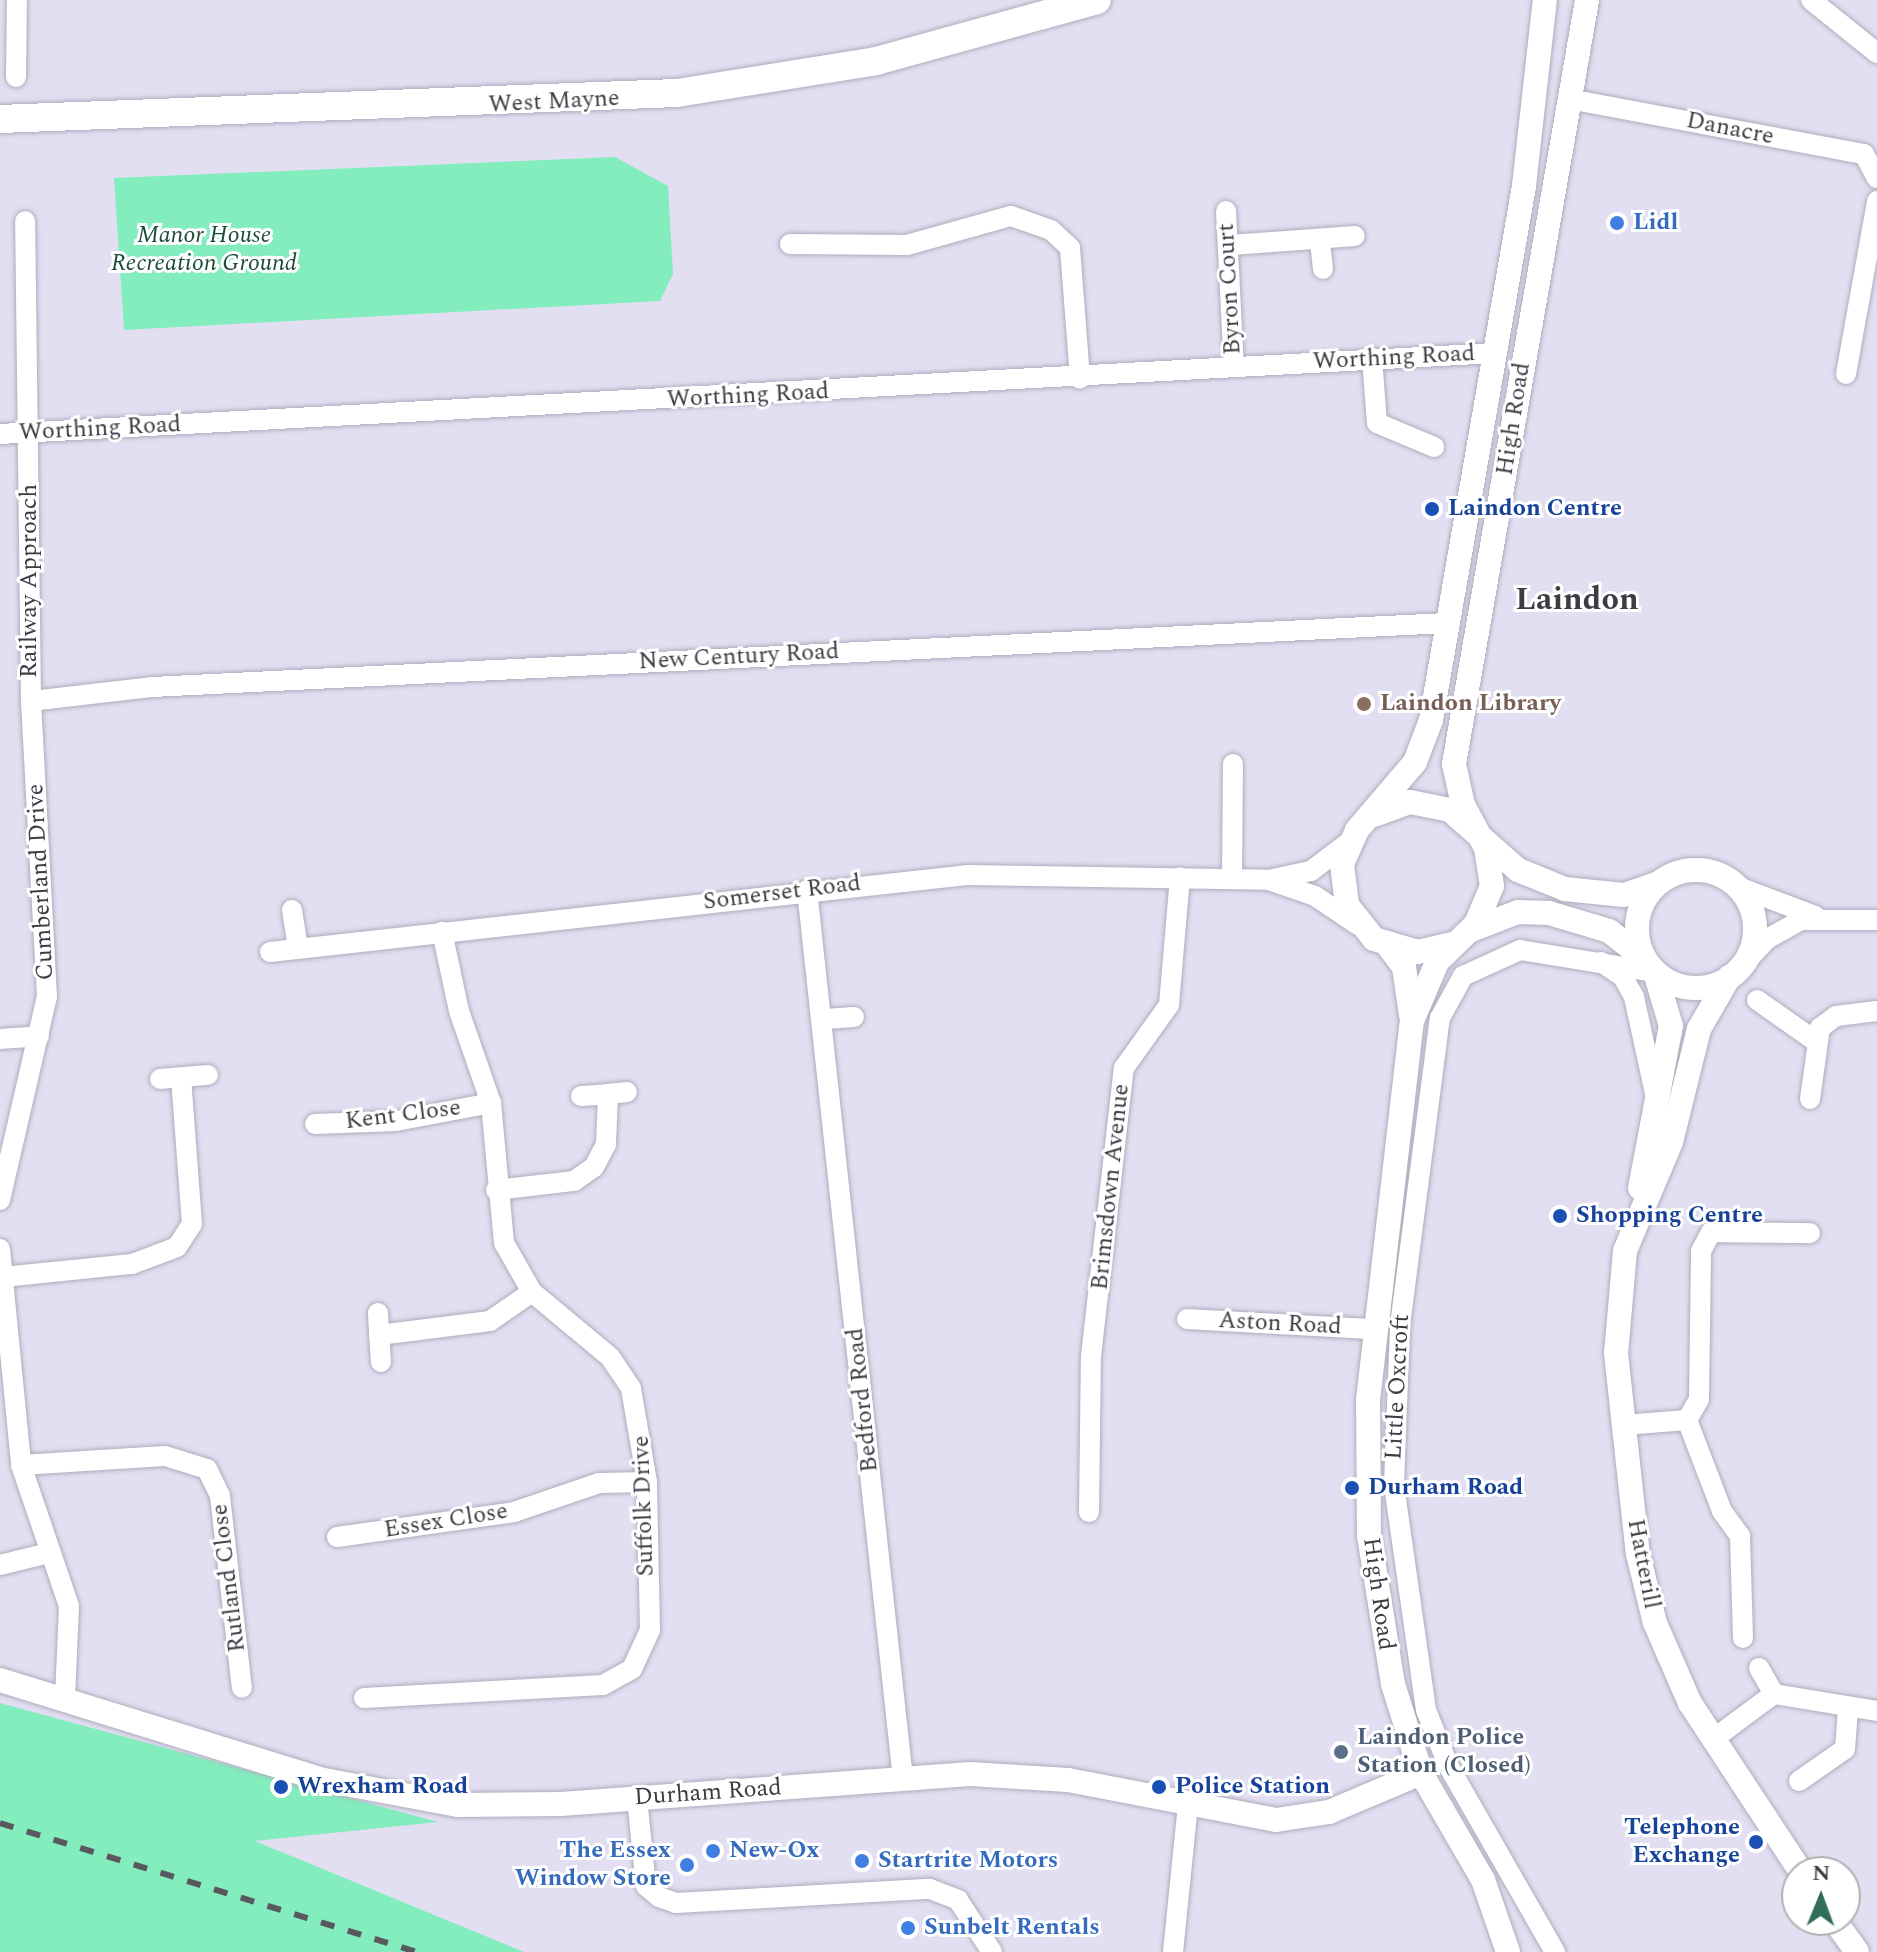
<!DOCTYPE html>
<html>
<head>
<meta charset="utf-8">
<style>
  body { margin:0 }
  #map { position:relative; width:1877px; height:1952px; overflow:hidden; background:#e3dff2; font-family:Spectral,serif }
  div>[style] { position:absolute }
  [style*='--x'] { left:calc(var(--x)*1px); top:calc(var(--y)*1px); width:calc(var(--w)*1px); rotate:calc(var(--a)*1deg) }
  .green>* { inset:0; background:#83edbd }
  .roads { filter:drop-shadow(0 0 2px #b0acbe) drop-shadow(0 0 2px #b0acbe) }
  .minor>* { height:20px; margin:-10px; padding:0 10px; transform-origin:10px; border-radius:10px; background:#fff }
  .tertiary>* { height:24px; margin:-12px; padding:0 12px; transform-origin:12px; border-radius:12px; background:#fff }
  .tertiary>.ring { margin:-12px; padding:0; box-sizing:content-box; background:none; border:24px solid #fff; border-radius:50% }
  .secondary>* { height:28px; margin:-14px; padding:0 14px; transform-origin:14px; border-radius:14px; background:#fff }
  .rail>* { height:6px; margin-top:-3px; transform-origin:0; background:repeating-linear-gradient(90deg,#595861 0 14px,transparent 0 28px) }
  .dots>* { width:22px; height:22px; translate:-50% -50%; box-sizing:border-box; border:4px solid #fff; border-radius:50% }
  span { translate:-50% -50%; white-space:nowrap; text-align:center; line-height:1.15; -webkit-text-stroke:6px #fff; paint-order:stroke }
  .street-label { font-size:24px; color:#3d3c43 }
  .shop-label { font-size:24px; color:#366cbe; font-weight:700 }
  .left { translate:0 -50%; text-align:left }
  .right { translate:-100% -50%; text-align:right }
  .park-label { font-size:24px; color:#1b4c38; font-style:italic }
  .transit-label { font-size:24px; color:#164399; font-weight:700 }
  .education-label { font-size:24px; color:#785e54; font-weight:700 }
  .service-label { font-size:24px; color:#4e5e75; font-weight:700 }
  .district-label { font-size:32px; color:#3d3c43; font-weight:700 }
  .north { position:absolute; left:1781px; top:1856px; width:80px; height:80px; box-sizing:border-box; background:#fff; border:2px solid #b1b1b4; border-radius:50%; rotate:1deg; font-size:22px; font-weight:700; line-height:32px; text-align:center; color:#3d3c43 }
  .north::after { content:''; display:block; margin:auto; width:28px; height:36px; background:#316e59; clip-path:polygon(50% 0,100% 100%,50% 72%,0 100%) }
</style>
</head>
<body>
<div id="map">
  <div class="green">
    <div style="clip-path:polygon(615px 157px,668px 186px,673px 274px,660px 301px,124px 330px,114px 178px)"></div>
    <div style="clip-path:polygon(0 1703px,438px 1822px,255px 1841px,524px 1952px,0 1952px)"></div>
  </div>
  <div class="roads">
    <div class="minor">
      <div style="--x:1811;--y:0;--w:85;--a:38.8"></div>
      <div style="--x:16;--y:77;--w:77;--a:-89.3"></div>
      <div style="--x:1569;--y:99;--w:300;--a:10.6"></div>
      <div style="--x:1864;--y:154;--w:27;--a:62"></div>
      <div style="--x:1226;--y:211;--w:156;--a:87.1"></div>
      <div style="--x:1320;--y:241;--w:28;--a:84"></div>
      <div style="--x:790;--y:244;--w:117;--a:0.5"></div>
      <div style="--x:907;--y:245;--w:108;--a:-15.6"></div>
      <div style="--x:1011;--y:216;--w:42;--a:19.3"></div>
      <div style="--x:1051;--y:230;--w:26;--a:43"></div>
      <div style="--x:1070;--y:248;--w:131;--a:85.6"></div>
      <div style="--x:1231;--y:245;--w:124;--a:-4.2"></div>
      <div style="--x:1372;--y:358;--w:65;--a:85.6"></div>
      <div style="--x:1377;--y:423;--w:62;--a:22.8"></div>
      <div style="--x:1846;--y:374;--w:176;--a:-79.8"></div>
      <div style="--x:0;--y:434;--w:1497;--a:-3.1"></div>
      <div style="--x:31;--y:701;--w:122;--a:-6.6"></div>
      <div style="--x:152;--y:687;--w:1298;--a:-2.83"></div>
      <div style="--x:1232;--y:878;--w:114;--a:-89.5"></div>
      <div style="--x:1273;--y:879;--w:39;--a:-12"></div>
      <div style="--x:1311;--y:871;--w:48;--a:-37.3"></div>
      <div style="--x:1736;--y:886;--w:85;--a:20.8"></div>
      <div style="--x:807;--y:890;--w:895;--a:83.84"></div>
      <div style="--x:292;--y:910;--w:39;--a:81"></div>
      <div style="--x:270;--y:952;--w:701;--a:-6.3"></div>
      <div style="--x:967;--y:875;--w:302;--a:0.9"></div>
      <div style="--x:1269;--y:880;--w:49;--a:19.2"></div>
      <div style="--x:1315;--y:896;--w:52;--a:34"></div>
      <div style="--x:1601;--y:962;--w:27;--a:34"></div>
      <div style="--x:1623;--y:977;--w:23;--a:61"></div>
      <div style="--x:1634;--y:997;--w:98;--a:77.7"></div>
      <div style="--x:1740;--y:968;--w:40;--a:-47"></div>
      <div style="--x:1767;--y:939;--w:39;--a:-29"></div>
      <div style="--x:1801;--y:920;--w:76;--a:0"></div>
      <div style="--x:1757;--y:1000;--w:70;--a:35.1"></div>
      <div style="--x:825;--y:1019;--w:29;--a:-4"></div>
      <div style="--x:0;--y:1039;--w:39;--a:-4"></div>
      <div style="--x:160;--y:1079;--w:48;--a:-4.8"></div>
      <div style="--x:581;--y:1096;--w:27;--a:-4"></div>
      <div style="--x:1810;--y:1099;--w:72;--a:-82"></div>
      <div style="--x:1820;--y:1028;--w:20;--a:-37"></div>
      <div style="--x:1836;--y:1016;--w:41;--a:-7"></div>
      <div style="--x:315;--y:1124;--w:81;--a:-2.1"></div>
      <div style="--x:396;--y:1121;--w:97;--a:-10.7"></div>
      <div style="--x:496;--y:1190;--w:79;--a:-6.6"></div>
      <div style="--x:574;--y:1181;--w:24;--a:-35"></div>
      <div style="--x:594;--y:1167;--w:26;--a:-62"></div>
      <div style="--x:606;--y:1144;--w:50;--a:-87.7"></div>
      <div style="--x:608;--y:1094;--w:19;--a:-6"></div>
      <div style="--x:0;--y:1200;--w:208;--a:-77"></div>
      <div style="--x:47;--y:997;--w:296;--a:-93.1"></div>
      <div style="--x:31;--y:701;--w:480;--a:-90.7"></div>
      <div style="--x:0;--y:1249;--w:217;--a:84.4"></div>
      <div style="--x:21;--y:1465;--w:149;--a:71.2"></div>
      <div style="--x:69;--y:1606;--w:92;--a:92.5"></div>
      <div style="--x:3;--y:1277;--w:130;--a:-5.8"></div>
      <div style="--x:132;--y:1264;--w:48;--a:-20.7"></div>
      <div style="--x:177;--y:1247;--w:27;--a:-57"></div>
      <div style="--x:192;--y:1224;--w:146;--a:-94.3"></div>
      <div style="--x:378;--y:1313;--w:22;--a:87"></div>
      <div style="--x:1187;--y:1319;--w:187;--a:3.1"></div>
      <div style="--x:381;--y:1362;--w:27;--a:-94"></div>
      <div style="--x:379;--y:1335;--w:112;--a:-7.2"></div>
      <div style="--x:490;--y:1321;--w:51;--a:-34.6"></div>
      <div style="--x:1624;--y:1425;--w:63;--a:-4.5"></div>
      <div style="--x:21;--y:1465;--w:144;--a:-3.6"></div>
      <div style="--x:165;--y:1456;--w:44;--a:17.2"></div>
      <div style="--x:207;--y:1469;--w:30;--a:64"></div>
      <div style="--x:220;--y:1496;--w:193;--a:83.5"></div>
      <div style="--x:1089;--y:1512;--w:156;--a:-89.3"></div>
      <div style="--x:1091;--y:1356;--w:290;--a:-83.5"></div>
      <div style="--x:1124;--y:1068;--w:77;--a:-54.5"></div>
      <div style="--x:1169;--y:1005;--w:128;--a:-85.1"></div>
      <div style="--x:337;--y:1537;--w:179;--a:-8"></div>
      <div style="--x:514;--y:1512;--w:90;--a:-18.8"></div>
      <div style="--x:599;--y:1483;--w:48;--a:-1.2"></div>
      <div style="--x:0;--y:1565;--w:50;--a:-13.8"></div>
      <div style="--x:1743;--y:1638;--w:102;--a:-91.7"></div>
      <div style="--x:1740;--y:1536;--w:31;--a:-126"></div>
      <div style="--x:1722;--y:1511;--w:97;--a:-111"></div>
      <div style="--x:1687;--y:1420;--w:24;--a:-60"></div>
      <div style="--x:1699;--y:1399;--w:148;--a:-89.2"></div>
      <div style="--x:1701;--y:1251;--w:21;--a:-62"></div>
      <div style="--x:1711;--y:1232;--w:99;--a:0.6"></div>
      <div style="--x:1759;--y:1668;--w:30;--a:60"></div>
      <div style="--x:364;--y:1698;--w:239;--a:-3.1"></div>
      <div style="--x:603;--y:1685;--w:33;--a:-29"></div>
      <div style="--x:632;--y:1669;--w:43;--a:-65.2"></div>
      <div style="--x:650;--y:1630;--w:148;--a:-91.2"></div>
      <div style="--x:647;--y:1482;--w:95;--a:-99.7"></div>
      <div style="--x:631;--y:1388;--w:37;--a:-124"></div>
      <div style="--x:610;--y:1357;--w:102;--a:-140.2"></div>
      <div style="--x:532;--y:1292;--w:56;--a:-119.7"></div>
      <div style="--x:504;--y:1243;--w:141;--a:-95.3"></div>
      <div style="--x:491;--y:1103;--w:97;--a:-109.2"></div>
      <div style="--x:459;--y:1011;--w:81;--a:-102.1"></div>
      <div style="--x:1712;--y:1740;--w:77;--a:-36.6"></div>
      <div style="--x:1774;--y:1694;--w:104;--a:9.4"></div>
      <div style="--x:1799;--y:1781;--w:56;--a:-34.8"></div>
      <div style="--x:1845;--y:1749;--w:40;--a:-85.7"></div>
      <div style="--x:637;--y:1798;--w:88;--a:84.2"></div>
      <div style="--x:646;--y:1886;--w:17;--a:40"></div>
      <div style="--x:659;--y:1897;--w:18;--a:19"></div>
      <div style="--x:676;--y:1903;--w:254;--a:-3.2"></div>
      <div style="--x:930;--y:1889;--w:30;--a:21"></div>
      <div style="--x:958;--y:1900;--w:62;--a:56.8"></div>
      <div style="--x:1173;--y:1952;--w:149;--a:-84.2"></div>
      <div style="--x:1555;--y:1952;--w:213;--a:-119.8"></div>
      <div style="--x:1449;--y:1767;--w:61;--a:-112"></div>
      <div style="--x:1426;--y:1710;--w:228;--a:-98.1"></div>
      <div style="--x:1394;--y:1484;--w:159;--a:-87.8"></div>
      <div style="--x:1400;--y:1325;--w:310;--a:-82.6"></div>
      <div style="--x:1440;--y:1018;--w:48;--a:-61.3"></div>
      <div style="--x:1463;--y:976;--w:63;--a:-24.5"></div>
      <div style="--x:1520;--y:950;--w:137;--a:9.3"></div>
    </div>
    <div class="tertiary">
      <div style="--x:1374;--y:815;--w:38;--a:-20"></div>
      <div style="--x:1410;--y:802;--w:41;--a:11.3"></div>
      <div style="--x:1450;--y:810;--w:91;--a:41.4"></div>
      <div style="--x:1518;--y:870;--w:51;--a:22"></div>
      <div style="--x:1565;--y:889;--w:59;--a:5.8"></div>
      <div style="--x:1624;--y:895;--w:36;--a:-19"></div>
      <div class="ring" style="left:1637px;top:870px;width:94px;height:94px"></div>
      <div style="--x:1471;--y:930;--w:50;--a:-21"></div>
      <div style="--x:1518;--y:912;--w:31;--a:2"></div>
      <div style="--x:1549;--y:913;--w:63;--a:16.7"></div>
      <div style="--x:1609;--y:931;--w:46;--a:37.9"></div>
      <div style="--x:1452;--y:944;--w:35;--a:167"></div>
      <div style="--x:1418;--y:952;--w:46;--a:-163.5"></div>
      <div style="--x:1374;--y:939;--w:43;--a:-128.5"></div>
      <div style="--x:1347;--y:905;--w:41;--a:-97"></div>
      <div style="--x:1342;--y:864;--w:37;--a:-66"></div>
      <div style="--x:1357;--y:830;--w:89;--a:-49.5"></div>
      <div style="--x:1415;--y:762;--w:45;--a:-69.1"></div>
      <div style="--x:1431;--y:720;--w:542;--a:-80.12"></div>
      <div style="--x:1524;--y:186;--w:187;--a:-83.6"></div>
      <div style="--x:1389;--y:947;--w:25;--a:53"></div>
      <div style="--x:1404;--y:967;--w:49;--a:81.7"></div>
      <div style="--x:1729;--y:977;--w:60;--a:120"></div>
      <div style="--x:1699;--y:1029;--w:116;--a:103.9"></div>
      <div style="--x:1671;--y:1142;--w:118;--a:112.9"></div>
      <div style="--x:1625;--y:1251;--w:102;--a:95"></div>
      <div style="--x:1616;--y:1353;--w:202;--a:83.8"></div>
      <div style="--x:1638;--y:1554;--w:71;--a:76.2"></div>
      <div style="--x:1655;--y:1623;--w:87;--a:66.4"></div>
      <div style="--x:1690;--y:1703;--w:202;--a:56.7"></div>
      <div style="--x:1640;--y:1188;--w:165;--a:-79.2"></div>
      <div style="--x:1671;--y:1026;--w:56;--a:-106.5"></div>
      <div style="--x:0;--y:1680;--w:334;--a:17.2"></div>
      <div style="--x:319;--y:1779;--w:141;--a:10.6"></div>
      <div style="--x:458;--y:1805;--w:103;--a:-0.6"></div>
      <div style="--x:561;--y:1804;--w:410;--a:-4.2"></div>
      <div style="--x:970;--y:1774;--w:98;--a:3.5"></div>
      <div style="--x:1068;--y:1780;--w:212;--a:10.9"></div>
      <div style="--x:1276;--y:1820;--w:54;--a:-8.6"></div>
      <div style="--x:1329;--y:1812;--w:100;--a:-23"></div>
      <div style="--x:1834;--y:1920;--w:39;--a:54"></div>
      <div style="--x:1508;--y:1952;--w:76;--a:-109.1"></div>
      <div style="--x:1483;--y:1880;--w:124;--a:-120.1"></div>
      <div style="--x:1421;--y:1773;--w:93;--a:-107.5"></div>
      <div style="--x:1393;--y:1684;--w:150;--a:-99.2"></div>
      <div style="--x:1369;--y:1536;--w:136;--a:-90.4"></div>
      <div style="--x:1368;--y:1400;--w:382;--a:-83.4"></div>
      <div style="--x:1412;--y:1021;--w:64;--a:-67"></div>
      <div style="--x:1437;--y:962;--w:54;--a:-44.3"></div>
      <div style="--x:1476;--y:924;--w:41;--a:-67.2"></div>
      <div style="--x:1492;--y:886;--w:38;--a:-99"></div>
      <div style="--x:1486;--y:848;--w:49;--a:-118.1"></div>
      <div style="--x:1463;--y:805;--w:42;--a:-102.4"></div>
      <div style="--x:1454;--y:764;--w:775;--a:-80.12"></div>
    </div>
    <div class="secondary">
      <div style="--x:0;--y:119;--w:677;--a:-2.2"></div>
      <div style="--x:677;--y:93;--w:202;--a:-9.1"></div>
      <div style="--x:876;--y:61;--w:229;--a:-15.4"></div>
    </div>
  </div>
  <div class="rail">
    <div style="--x:0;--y:1823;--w:436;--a:17.2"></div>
  </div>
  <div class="dots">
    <div style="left:1617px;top:223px;background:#3f7fe0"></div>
    <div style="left:1432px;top:509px;background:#1a4fb4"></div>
    <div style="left:1364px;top:704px;background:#8d6e63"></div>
    <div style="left:1560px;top:1216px;background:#1a4fb4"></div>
    <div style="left:1352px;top:1488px;background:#1a4fb4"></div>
    <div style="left:1341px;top:1752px;background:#5c6f8a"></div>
    <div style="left:281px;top:1787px;background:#1a4fb4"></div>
    <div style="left:1159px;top:1787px;background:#1a4fb4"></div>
    <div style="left:1756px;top:1842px;background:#1a4fb4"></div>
    <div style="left:713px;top:1851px;background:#3f7fe0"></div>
    <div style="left:862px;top:1861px;background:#3f7fe0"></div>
    <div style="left:687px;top:1865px;background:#3f7fe0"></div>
    <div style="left:908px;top:1928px;background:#3f7fe0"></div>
  </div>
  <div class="street-label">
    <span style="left:554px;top:102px;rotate:-3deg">West Mayne</span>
    <span style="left:1730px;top:129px;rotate:11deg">Danacre</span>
    <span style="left:1230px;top:289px;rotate:-93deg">Byron Court</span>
    <span style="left:1394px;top:358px;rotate:-3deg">Worthing Road</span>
    <span style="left:748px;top:396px;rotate:-3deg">Worthing Road</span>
    <span style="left:1514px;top:419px;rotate:-81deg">High Road</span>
    <span style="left:100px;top:429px;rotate:-3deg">Worthing Road</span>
    <span style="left:30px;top:581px;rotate:-90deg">Railway Approach</span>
    <span style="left:739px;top:657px;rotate:-3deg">New Century Road</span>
    <span style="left:41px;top:882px;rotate:-93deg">Cumberland Drive</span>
    <span style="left:782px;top:893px;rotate:-7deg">Somerset Road</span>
    <span style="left:403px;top:1115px;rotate:-7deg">Kent Close</span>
    <span style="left:1111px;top:1187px;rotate:-84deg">Brimsdown Avenue</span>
    <span style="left:1280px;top:1324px;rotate:3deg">Aston Road</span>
    <span style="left:1398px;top:1387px;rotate:-87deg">Little Oxcroft</span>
    <span style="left:863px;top:1400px;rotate:-96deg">Bedford Road</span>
    <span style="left:644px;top:1506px;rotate:-92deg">Suffolk Drive</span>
    <span style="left:446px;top:1521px;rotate:-9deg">Essex Close</span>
    <span style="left:1643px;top:1564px;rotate:79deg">Hatterill</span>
    <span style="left:229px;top:1578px;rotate:-97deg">Rutland Close</span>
    <span style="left:1378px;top:1594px;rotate:82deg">High Road</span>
    <span style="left:708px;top:1793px;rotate:-4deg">Durham Road</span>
  </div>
  <div class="shop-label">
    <span class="left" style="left:1633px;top:223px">Lidl</span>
    <span class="right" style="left:671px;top:1865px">The Essex<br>Window Store</span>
    <span class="left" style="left:729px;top:1851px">New-Ox</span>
    <span class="left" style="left:878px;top:1861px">Startrite Motors</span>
    <span class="left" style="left:924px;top:1928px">Sunbelt Rentals</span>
  </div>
  <div class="park-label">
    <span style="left:204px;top:250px">Manor House<br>Recreation Ground</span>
  </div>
  <div class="transit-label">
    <span class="left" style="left:1448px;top:509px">Laindon Centre</span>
    <span class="left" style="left:1576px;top:1216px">Shopping Centre</span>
    <span class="left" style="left:1368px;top:1488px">Durham Road</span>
    <span class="left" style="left:297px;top:1787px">Wrexham Road</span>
    <span class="left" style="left:1175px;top:1787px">Police Station</span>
    <span class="right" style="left:1740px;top:1842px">Telephone<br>Exchange</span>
  </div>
  <div class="education-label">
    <span class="left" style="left:1380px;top:704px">Laindon Library</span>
  </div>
  <div class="service-label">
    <span class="left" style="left:1357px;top:1752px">Laindon Police<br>Station (Closed)</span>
  </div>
  <div class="district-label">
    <span style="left:1577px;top:600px">Laindon</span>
  </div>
  <div class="north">N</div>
</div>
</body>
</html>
